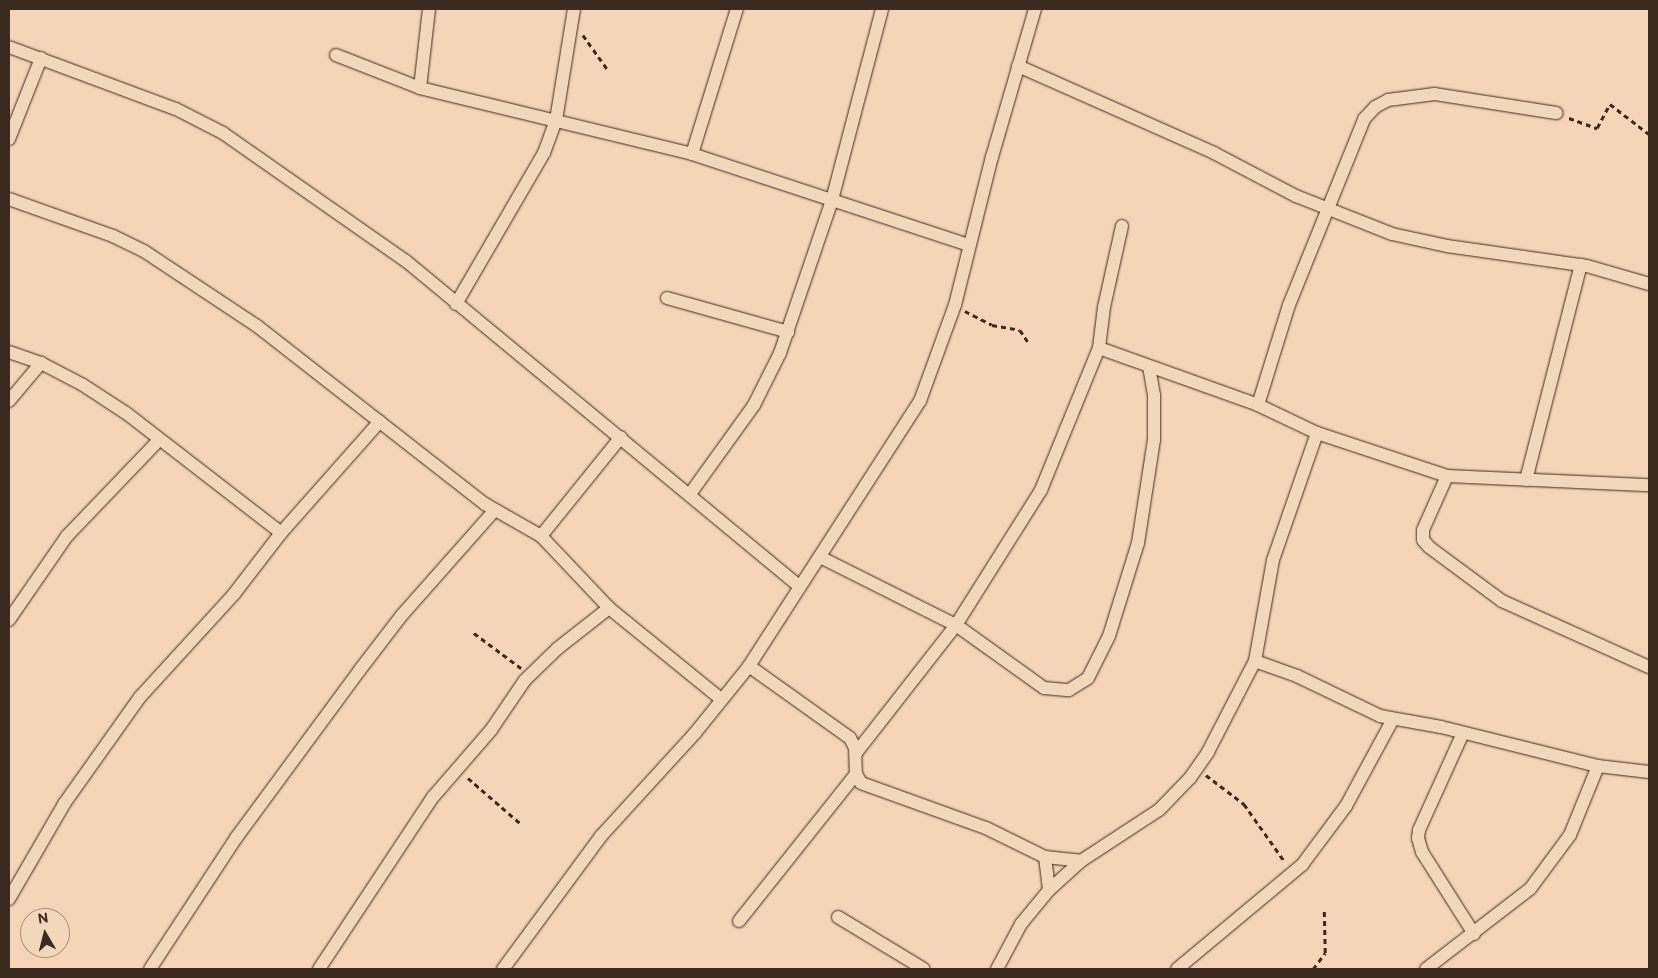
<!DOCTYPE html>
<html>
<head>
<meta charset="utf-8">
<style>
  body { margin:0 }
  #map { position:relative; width:1658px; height:978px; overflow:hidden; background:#f5d5b7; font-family:"Balsamiq Sans",sans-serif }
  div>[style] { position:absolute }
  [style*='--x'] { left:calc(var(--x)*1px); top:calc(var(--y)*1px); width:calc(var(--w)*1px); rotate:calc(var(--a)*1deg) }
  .path>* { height:2.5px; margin-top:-1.25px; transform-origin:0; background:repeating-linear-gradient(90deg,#3b2a1e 0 5px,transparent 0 9px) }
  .roads { filter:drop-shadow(0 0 1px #3b2a1e) drop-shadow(0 0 1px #3b2a1e) }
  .minor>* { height:12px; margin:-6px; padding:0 6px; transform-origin:6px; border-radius:6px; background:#f3d7ba }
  span { translate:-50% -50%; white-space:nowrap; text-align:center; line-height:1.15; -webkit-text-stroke:4.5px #f3d7ba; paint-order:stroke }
  .frame { position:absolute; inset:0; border:10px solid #3b2a1e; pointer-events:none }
  .north { position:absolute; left:20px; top:908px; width:50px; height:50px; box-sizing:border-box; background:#f3d7ba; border:1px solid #a9927c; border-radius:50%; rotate:352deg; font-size:14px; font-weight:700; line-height:20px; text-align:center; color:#3b2a1e }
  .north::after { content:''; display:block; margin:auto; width:18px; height:22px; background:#3b2a1e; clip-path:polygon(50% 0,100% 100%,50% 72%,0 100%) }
</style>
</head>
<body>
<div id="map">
  <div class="path">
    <div style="--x:583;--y:35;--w:43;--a:54.5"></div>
    <div style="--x:1569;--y:118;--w:30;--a:20"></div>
    <div style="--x:1597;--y:128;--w:27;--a:-62"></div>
    <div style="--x:1610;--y:104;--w:49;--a:37.6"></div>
    <div style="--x:965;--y:311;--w:30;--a:27"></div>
    <div style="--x:992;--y:325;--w:28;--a:10"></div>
    <div style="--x:1020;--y:330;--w:14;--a:56"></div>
    <div style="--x:474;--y:633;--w:59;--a:36.7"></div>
    <div style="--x:1206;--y:775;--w:48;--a:37.3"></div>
    <div style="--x:1244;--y:804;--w:71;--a:54.7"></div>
    <div style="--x:468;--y:778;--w:69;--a:40.9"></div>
    <div style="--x:1313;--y:969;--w:20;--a:-53"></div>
    <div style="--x:1325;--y:953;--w:44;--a:-91.3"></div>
  </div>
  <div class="roads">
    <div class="minor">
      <div style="--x:9;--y:47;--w:178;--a:20.4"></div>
      <div style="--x:176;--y:109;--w:53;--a:27.1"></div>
      <div style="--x:223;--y:133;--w:223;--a:35"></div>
      <div style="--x:406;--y:261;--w:511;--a:39.6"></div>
      <div style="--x:336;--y:55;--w:90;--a:21.4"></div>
      <div style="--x:420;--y:88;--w:280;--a:13.6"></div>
      <div style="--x:692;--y:154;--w:292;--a:18.2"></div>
      <div style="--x:1018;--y:66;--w:214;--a:23.9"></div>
      <div style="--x:1214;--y:153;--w:93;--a:27.7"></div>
      <div style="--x:1296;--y:196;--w:103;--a:21.6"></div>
      <div style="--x:1392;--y:234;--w:56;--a:12.3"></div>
      <div style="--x:1447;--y:246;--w:141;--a:8.1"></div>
      <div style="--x:1587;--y:266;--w:65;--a:16.2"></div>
      <div style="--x:420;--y:88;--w:80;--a:-83.5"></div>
      <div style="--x:9;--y:139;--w:87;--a:-68.4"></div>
      <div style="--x:692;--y:154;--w:152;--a:-72.8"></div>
      <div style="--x:9;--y:199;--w:110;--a:19.6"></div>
      <div style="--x:113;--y:236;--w:34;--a:26"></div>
      <div style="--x:144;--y:251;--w:136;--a:33.6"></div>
      <div style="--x:257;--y:326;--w:289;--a:38"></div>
      <div style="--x:485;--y:504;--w:64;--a:29.7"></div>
      <div style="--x:541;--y:536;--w:99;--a:46.6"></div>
      <div style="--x:609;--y:608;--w:144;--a:39.1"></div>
      <div style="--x:1122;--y:226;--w:83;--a:102.5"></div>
      <div style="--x:1104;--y:307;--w:41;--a:97"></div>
      <div style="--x:1099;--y:348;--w:169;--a:19.7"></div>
      <div style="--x:1258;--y:405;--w:65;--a:25.4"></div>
      <div style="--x:1317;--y:433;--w:137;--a:18.3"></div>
      <div style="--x:1447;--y:476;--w:202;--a:2.6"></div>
      <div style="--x:667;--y:298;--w:126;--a:15.7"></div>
      <div style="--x:456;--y:304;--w:175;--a:-59.8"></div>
      <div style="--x:544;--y:153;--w:35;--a:-70"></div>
      <div style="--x:556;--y:120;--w:112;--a:-80.8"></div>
      <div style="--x:9;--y:352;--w:34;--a:19"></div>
      <div style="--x:41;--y:363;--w:47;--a:27.6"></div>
      <div style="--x:83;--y:385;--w:51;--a:33.1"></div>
      <div style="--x:126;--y:413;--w:196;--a:37.7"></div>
      <div style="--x:9;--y:401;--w:50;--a:-49.9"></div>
      <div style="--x:1258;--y:405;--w:105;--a:-72.8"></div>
      <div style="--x:1289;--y:305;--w:201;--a:-68"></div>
      <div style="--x:1364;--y:119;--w:16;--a:-47"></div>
      <div style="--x:1375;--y:107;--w:15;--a:-28"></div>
      <div style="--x:1388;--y:100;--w:47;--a:-7.3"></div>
      <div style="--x:1435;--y:94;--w:123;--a:8.9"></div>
      <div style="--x:1317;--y:433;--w:134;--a:109.1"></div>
      <div style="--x:1273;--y:560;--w:103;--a:100.1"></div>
      <div style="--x:1255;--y:661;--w:45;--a:19.7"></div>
      <div style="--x:1297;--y:676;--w:92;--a:25.7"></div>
      <div style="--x:1380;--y:716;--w:62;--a:10.2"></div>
      <div style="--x:1441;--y:727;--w:162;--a:14"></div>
      <div style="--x:1598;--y:766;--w:51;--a:6.7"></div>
      <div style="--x:1447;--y:476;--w:59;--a:114"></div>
      <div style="--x:1423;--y:530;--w:10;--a:90"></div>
      <div style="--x:1423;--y:540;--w:9;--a:49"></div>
      <div style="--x:1429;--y:547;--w:91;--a:36.5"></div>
      <div style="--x:1502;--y:601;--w:161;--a:24.2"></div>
      <div style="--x:1526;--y:480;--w:222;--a:-75.7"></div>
      <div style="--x:690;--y:494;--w:110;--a:-54.3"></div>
      <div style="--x:754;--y:405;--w:58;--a:-63.4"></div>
      <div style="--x:780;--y:353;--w:162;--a:-71.2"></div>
      <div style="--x:832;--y:200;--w:197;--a:-75.3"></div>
      <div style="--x:541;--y:536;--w:127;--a:-51.1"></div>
      <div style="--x:820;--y:557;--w:152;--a:26.6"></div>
      <div style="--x:956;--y:625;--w:160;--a:-57.8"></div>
      <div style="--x:1041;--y:490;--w:153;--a:-67.8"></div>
      <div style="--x:9;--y:620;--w:102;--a:-55.4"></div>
      <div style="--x:67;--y:536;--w:133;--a:-46.2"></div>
      <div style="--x:749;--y:666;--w:124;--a:35.5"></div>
      <div style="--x:850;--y:738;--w:11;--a:63"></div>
      <div style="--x:855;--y:748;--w:26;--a:88"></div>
      <div style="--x:856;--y:774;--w:10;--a:61"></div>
      <div style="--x:861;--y:783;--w:133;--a:19.8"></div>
      <div style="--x:986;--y:828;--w:66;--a:26.2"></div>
      <div style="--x:1045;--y:857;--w:36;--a:6"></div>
      <div style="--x:1463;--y:733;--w:107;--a:114.4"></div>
      <div style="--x:1419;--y:830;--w:8;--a:97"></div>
      <div style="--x:1418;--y:838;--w:15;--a:74"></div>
      <div style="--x:1422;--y:852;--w:97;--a:57.6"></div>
      <div style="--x:856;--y:753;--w:162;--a:-52"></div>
      <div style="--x:956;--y:625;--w:108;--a:35.6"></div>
      <div style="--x:1044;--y:688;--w:25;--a:5"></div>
      <div style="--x:1069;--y:690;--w:22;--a:-32"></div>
      <div style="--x:1088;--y:678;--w:47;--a:-63.4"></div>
      <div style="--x:1109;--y:636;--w:97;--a:-72.7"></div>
      <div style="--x:1138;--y:543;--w:104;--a:-81.2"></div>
      <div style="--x:1154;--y:440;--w:45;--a:-90"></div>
      <div style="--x:1154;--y:395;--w:29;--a:-100"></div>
      <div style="--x:1045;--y:857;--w:33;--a:83"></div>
      <div style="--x:9;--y:899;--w:110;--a:-59.9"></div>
      <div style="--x:64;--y:804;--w:131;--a:-54.6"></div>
      <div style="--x:140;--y:697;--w:139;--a:-47.6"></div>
      <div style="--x:234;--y:594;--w:77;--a:-52.4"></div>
      <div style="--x:281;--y:533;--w:149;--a:-48.5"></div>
      <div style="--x:838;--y:917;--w:100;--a:31.2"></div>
      <div style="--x:739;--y:921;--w:188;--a:-51.5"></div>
      <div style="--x:150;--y:969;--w:157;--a:-56.7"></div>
      <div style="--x:236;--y:838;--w:207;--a:-53.6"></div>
      <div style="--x:359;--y:671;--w:71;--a:-52.5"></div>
      <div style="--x:402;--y:615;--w:140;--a:-48.5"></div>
      <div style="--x:319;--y:969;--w:206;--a:-56.5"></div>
      <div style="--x:433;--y:797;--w:89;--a:-49.1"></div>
      <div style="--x:491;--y:730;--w:60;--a:-55.8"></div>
      <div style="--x:525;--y:680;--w:46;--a:-44.1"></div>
      <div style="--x:558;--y:648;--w:65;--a:-38.1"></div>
      <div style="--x:503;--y:969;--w:165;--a:-53.6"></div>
      <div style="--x:601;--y:836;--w:139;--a:-47.6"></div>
      <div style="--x:695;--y:733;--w:86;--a:-51.1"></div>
      <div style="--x:749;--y:666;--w:315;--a:-57.2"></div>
      <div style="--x:920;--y:401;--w:102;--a:-70"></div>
      <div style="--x:955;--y:305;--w:153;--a:-76"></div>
      <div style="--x:992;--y:157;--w:154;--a:-73.8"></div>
      <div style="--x:997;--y:969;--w:51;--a:-61.9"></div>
      <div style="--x:1021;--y:924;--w:44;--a:-50.5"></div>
      <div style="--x:1049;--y:890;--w:43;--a:-42.2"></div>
      <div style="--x:1081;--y:861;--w:93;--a:-33.2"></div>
      <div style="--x:1159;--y:810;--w:45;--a:-45.9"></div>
      <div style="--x:1190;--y:778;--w:32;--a:-55"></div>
      <div style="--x:1208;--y:752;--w:102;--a:-62.7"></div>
      <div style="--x:1177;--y:969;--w:163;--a:-39.8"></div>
      <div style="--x:1302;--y:865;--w:74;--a:-53.3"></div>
      <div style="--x:1346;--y:806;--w:99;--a:-61.6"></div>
      <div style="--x:1426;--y:969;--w:131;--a:-37.6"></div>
      <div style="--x:1530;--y:889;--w:67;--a:-53.5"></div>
      <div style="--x:1570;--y:835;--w:74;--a:-67.9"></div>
    </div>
  </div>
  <div class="frame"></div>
  <div class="north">N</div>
</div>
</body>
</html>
